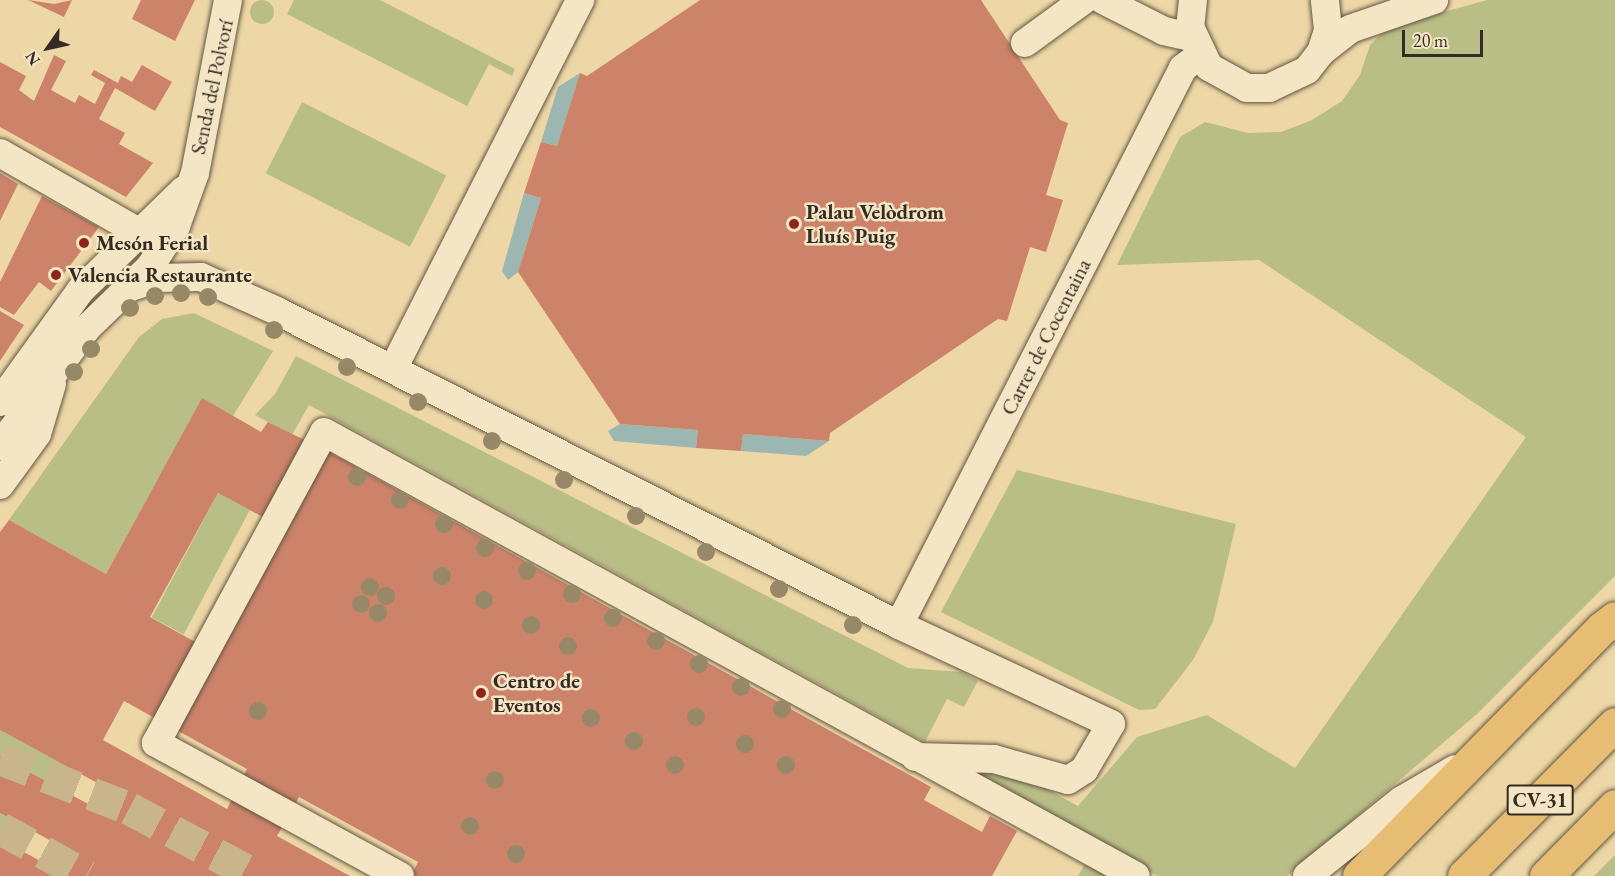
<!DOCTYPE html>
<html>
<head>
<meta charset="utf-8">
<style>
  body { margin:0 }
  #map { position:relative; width:1615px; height:876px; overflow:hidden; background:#eed7a6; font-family:"EB Garamond",serif }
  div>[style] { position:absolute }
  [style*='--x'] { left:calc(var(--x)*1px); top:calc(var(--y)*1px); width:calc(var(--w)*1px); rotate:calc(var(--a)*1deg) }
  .green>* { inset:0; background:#b9be86; transform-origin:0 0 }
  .round { border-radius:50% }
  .water>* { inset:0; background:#9cb7b1 }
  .building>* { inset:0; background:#cc836a }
  .major-tunnel>* { height:33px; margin-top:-16.5px; transform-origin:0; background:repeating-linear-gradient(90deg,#c9b58c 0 33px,transparent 0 49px) }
  .roads { filter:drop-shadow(0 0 2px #625743) drop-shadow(0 0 2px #625743) }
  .minor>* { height:28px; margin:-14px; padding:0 14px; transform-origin:14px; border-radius:14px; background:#f4e5c5 }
  .major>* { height:33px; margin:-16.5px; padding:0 16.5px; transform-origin:16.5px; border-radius:16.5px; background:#e7bc73 }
  .highway>* { height:33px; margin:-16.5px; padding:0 16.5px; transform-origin:16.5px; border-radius:16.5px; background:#e7bc73 }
  .trees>* { width:18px; height:18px; margin:-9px; border-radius:50%; background:#978968 }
  .dots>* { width:16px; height:16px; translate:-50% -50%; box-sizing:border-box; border:3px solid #f4e5c5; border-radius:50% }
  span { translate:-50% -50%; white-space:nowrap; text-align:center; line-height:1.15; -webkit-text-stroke:5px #f4e5c5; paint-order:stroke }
  .shield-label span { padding:2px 4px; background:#f4e5c5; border:2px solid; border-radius:4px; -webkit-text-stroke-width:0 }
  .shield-label { font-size:20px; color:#342c22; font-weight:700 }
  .street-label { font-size:21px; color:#342c22 }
  .poi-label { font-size:21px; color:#342c22; font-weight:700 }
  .left { translate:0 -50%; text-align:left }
  .north { position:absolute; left:18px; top:18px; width:60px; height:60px; -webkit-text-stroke:4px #f4e5c5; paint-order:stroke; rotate:236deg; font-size:16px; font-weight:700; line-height:24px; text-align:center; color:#342c22 }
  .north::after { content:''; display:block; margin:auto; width:21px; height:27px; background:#342c22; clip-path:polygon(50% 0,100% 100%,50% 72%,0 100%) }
  .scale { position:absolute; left:1402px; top:30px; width:81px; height:27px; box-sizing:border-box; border:3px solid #342c22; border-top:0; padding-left:8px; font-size:18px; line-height:21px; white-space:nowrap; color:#342c22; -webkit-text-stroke:4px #f4e5c5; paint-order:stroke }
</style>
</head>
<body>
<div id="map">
  <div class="green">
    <div class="round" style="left:250px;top:0;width:24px;height:24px"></div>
    <div style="clip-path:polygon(294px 0,380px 0,515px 69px,512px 76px,489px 64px,467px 106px,287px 14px)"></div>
    <div style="clip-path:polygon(1487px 0,1615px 0,1615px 576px,1477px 714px,1287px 876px,1158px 876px,965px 771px,988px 770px,1041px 786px,1078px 806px,1137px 737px,1207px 715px,1295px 768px,1526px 437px,1259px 260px,1117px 265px,1180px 137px,1205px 122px,1248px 133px,1281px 132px,1312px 120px,1342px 101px,1360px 75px,1370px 45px,1387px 28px)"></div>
    <div style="left:302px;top:102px;width:162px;height:80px;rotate:27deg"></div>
    <div style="clip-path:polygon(194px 313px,273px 351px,233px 416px,202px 399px,106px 574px,9px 520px,139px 337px,162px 319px)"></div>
    <div style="clip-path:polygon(296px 356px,908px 668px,961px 672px,978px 681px,964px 707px,947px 699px,925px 742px,309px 405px,292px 435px,255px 415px,275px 394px)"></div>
    <div style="clip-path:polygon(1017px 470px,1236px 524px,1213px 622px,1193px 660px,1155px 709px,1139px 710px,941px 612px)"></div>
    <div style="left:218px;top:493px;width:36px;height:141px;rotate:28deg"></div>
    <div style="clip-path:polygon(0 730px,70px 768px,59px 788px,0 756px)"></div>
    <div style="clip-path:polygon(0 813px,34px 832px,24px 852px,0 839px)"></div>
    <div style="clip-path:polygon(1615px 855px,1615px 876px,1594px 876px)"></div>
    <div style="clip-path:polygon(1088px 859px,1118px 876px,1078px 876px)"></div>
  </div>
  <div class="water">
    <div style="clip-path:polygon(580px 73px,557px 146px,541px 142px,558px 87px)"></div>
    <div style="clip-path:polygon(524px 193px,541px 198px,518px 272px,508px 280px,502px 271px)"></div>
    <div style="clip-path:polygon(620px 424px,698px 430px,696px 448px,614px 441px,608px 431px)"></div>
    <div style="clip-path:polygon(743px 434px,829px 441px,806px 456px,741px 451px)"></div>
  </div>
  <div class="building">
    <div style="clip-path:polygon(28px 0,54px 4px,72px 0,64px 17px)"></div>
    <div style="clip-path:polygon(141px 0,195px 0,175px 41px,132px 19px)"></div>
    <div style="clip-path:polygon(700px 0,981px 0,1060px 120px,1068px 123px,1046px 195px,1063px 200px,1046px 252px,1030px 247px,1007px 321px,998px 319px,830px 433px,829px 441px,743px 434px,741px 451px,696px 448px,698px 430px,620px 424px,518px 272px,541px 198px,524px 193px,541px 142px,557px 146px,580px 73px,587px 76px)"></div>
    <div style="clip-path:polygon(54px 55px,66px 61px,51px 90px,75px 103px,79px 95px,95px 104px,105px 83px,91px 75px,94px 70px,118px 83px,121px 76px,132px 82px,142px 65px,172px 82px,155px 111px,115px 88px,99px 119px,125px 133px,119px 144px,153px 163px,126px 197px,0 127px,0 62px,26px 76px,19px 90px,34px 101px)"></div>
    <div style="clip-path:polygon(0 173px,18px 184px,0 221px)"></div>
    <div style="clip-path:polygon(42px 196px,99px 227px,51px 291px,39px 282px,14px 315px,0 307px,0 282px)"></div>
    <div style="clip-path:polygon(0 311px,24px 325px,0 361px)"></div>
    <div style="clip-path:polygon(evenodd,202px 398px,261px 432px,268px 422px,329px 452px,931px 787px,924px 800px,982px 832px,990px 816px,1017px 831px,992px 876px,411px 876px,418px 862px,299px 797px,277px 836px,350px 876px,0 876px,0 839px,66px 875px,77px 855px,0 813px,0 756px,101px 811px,112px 791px,0 730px,0 532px,9px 520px,106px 574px,202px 398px,218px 493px,287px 530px,219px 655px,150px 617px,218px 493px,202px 398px,124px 701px,247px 769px,227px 809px,103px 740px,124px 701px)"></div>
  </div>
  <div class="major-tunnel">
    <div style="--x:0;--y:758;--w:138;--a:21.2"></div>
    <div style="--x:129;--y:808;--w:145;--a:28"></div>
    <div style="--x:0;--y:828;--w:99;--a:28.9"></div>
  </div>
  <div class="roads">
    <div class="minor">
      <div style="--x:1103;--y:0;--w:68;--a:26.9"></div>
      <div style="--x:1164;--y:31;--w:31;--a:13"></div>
      <div style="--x:1193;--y:0;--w:27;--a:96"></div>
      <div style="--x:1190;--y:27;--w:44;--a:64.6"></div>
      <div style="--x:1209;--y:67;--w:43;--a:28.9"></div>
      <div style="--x:1247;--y:88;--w:22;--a:0"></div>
      <div style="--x:1269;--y:88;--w:42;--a:-25.3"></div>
      <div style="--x:1307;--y:70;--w:23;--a:-52"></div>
      <div style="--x:1321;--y:52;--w:23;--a:-72"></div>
      <div style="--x:1328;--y:30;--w:30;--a:-96"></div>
      <div style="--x:1025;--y:43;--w:73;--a:-36.1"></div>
      <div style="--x:1321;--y:52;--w:37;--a:-38"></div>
      <div style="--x:1350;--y:29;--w:89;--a:-19"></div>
      <div style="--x:0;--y:153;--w:163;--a:29.7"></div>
      <div style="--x:131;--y:287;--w:28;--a:-18"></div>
      <div style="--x:158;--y:278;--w:43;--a:-1.3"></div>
      <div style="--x:201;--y:277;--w:83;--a:24.1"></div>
      <div style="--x:277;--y:311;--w:697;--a:26.79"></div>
      <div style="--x:899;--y:625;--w:234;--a:25"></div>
      <div style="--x:1111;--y:724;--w:53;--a:120.4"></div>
      <div style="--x:1084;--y:770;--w:19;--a:148"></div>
      <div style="--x:1068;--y:780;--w:77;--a:-164.2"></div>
      <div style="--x:994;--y:759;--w:79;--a:-178.5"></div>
      <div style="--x:393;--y:369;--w:414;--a:-63.1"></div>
      <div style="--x:0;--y:402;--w:137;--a:-54.2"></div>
      <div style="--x:80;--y:291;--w:145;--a:-44.2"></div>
      <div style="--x:0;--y:446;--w:147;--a:-53.6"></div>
      <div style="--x:87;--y:328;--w:88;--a:-44.1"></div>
      <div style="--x:150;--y:267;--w:49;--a:-57.6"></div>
      <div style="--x:176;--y:226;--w:56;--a:-70.3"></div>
      <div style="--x:195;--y:173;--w:176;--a:-79.2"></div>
      <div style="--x:0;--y:485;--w:63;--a:-54"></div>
      <div style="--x:37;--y:434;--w:52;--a:-73.3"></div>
      <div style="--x:899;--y:625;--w:625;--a:-62.98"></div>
      <div style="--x:1183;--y:68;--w:21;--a:-37"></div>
      <div style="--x:400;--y:876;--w:278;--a:-151.4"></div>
      <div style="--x:156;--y:743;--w:353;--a:-61.6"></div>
      <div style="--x:324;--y:432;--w:925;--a:28.67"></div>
      <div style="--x:1307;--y:876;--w:122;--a:-38.7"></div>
      <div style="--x:1402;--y:800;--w:61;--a:-30.3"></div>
    </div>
    <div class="major">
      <div style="--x:1359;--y:876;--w:347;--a:-45.6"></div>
    </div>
    <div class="highway">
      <div style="--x:1602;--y:628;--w:16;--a:-38"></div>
      <div style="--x:1464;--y:876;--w:214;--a:-45.2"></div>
      <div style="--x:1546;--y:876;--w:98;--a:-45.4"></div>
    </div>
  </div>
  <div class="trees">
    <div style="left:181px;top:293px"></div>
    <div style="left:155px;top:296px"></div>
    <div style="left:208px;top:297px"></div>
    <div style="left:130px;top:308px"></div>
    <div style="left:274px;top:330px"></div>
    <div style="left:91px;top:349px"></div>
    <div style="left:347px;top:367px"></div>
    <div style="left:74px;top:372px"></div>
    <div style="left:418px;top:402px"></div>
    <div style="left:492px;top:441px"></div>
    <div style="left:357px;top:477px"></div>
    <div style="left:564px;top:480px"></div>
    <div style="left:400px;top:500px"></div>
    <div style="left:636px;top:516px"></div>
    <div style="left:444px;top:524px"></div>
    <div style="left:485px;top:548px"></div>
    <div style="left:706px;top:552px"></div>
    <div style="left:527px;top:571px"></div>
    <div style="left:442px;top:576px"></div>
    <div style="left:370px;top:587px"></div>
    <div style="left:779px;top:589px"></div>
    <div style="left:572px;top:594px"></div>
    <div style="left:386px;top:596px"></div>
    <div style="left:484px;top:600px"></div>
    <div style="left:361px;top:604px"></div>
    <div style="left:378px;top:613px"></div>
    <div style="left:613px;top:618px"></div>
    <div style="left:531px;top:625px"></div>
    <div style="left:853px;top:625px"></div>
    <div style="left:656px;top:641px"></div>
    <div style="left:568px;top:646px"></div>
    <div style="left:699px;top:664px"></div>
    <div style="left:741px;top:687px"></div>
    <div style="left:782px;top:709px"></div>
    <div style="left:258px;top:711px"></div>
    <div style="left:696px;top:717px"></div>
    <div style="left:591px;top:718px"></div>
    <div style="left:634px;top:741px"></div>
    <div style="left:745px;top:744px"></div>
    <div style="left:675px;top:765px"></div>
    <div style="left:786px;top:765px"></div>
    <div style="left:495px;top:780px"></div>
    <div style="left:470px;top:826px"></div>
    <div style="left:516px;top:854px"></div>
  </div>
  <div class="dots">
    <div style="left:794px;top:224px;background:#8f2418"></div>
    <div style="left:84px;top:243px;background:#8f2418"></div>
    <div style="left:56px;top:275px;background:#8f2418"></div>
    <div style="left:481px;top:693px;background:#8f2418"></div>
  </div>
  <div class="shield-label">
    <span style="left:1540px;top:800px">CV-31</span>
  </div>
  <div class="street-label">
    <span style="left:212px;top:87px;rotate:-78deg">Senda del Polvorí</span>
    <span style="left:1046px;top:337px;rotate:-63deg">Carrer de Cocentaina</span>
  </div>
  <div class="poi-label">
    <span class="left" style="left:806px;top:224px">Palau Velòdrom<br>Lluís Puig</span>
    <span class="left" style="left:96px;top:243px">Mesón Ferial</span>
    <span class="left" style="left:68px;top:275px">Valencia Restaurante</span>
    <span class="left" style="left:493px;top:693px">Centro de<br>Eventos</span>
  </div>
  <div class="north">N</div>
  <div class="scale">20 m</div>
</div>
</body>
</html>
